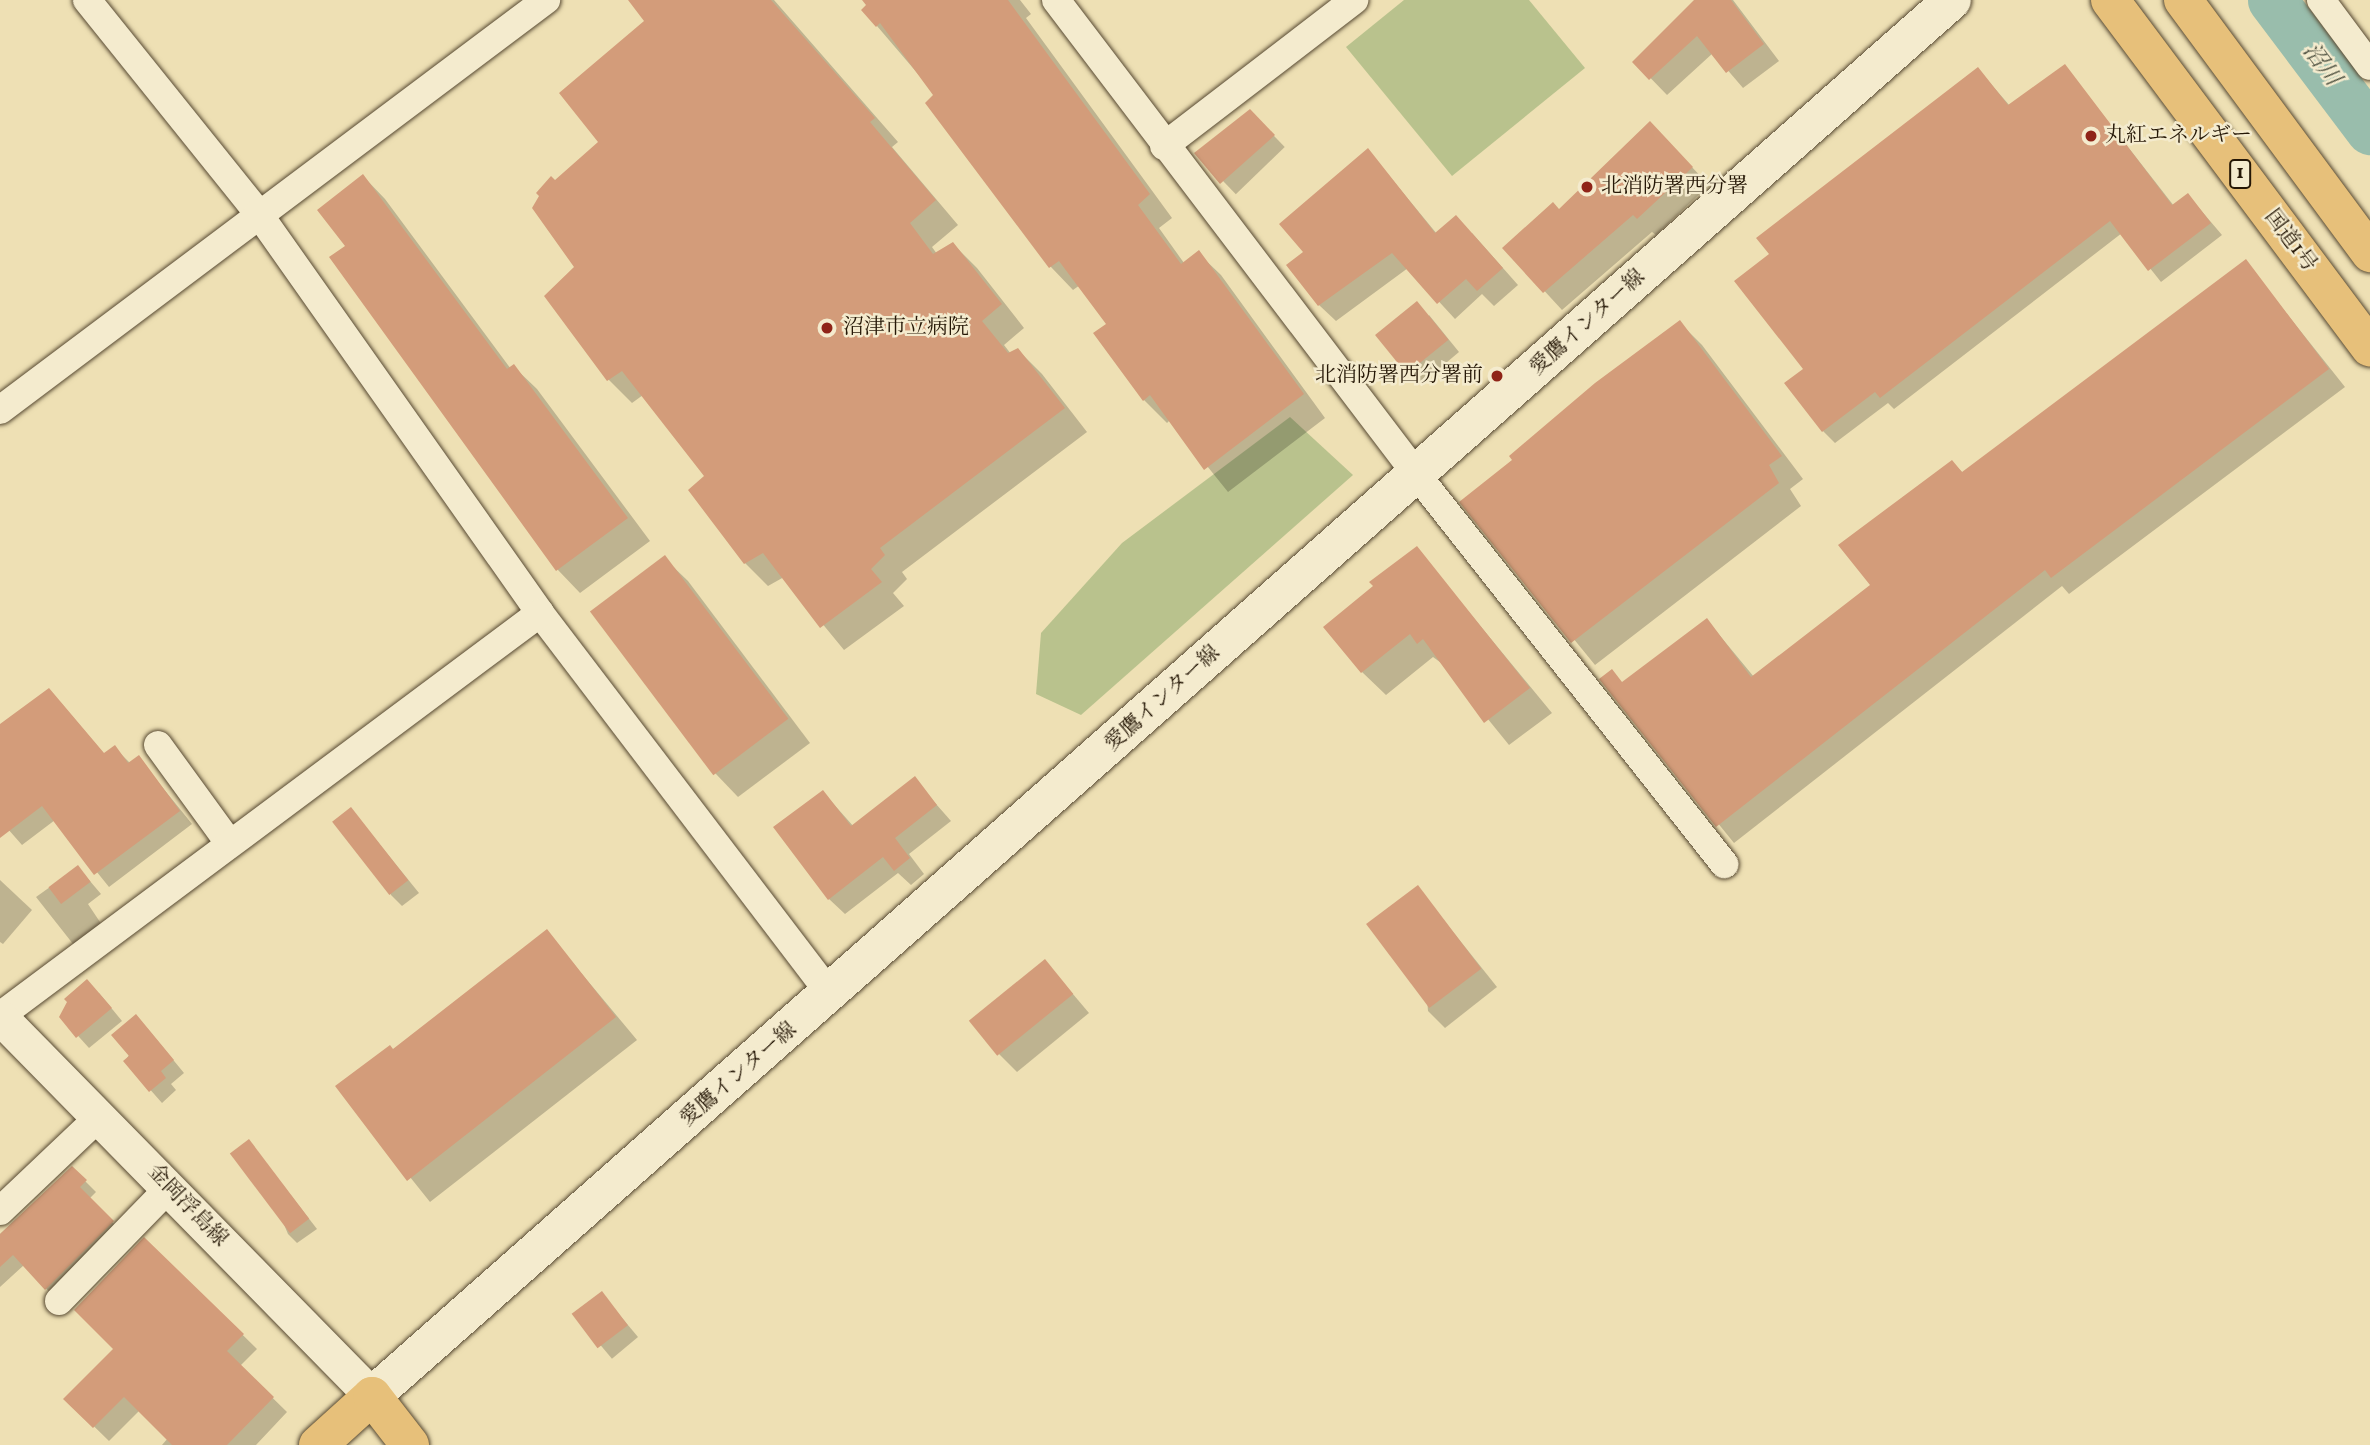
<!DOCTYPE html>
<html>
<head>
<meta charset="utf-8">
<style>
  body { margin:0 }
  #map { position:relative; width:2370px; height:1445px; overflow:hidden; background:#eee0b4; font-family:Vollkorn,"Noto Serif JP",serif }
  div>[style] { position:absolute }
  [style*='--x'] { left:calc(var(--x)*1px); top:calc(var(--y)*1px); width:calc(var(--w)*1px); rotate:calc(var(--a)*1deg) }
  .green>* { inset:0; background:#b9c28d }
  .shadow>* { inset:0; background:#0003; transform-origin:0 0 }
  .river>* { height:49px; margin:-24.5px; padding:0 24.5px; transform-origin:24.5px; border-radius:24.5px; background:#99bdac }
  .building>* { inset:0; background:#d39c7a; transform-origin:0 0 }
  .roads { filter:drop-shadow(0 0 2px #574932) drop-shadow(0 0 2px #574932) }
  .minor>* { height:28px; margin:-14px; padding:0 14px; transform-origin:14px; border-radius:14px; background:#f4ebce }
  .tertiary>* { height:35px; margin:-17.5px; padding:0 17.5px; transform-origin:17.5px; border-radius:17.5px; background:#f4ebce }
  .secondary>* { height:38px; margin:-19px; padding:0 19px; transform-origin:19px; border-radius:19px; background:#f4ebce }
  .primary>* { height:38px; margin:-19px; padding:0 19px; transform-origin:19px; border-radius:19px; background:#e7c07a }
  .trunk>* { height:38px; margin:-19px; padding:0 19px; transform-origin:19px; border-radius:19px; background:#e7c07a }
  .dots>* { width:19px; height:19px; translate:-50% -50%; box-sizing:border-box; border:4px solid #f4ebce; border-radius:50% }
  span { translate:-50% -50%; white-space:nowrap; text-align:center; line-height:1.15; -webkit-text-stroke:5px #f4ebce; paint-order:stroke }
  .shield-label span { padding:2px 5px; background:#f4ebce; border:2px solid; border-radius:5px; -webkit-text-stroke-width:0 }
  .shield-label { font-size:19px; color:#251706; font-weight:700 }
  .poi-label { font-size:21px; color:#251706 }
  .left { translate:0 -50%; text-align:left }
  .right { translate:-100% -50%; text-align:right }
  .street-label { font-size:21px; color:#251706 }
  .water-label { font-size:23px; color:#4e5140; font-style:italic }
</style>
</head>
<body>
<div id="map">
  <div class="green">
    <div style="clip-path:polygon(1404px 0,1529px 0,1585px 68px,1452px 176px,1346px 47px)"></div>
    <div style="clip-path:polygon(1290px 417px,1353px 475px,1081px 715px,1036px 694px,1041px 633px,1122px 543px)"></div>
  </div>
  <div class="shadow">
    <div style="clip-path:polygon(635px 0,774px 0,898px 142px,892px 147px,958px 225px,932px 247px,937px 254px,953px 244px,977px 268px,1024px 328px,1004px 345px,1011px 354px,1018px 350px,1042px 374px,1087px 432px,902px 572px,907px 579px,893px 593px,904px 606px,844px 650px,784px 577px,768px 586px,745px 563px,706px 477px,643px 395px,632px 403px,609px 380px,555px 183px,601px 142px,646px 21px)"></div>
    <div style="clip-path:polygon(875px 0,1020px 0,1031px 14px,1026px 18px,1172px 218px,1159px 228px,1184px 263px,1198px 253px,1221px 275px,1325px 418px,1228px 492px,1170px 420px,1167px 423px,1144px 400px,1095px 334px,1108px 324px,1080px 285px,1073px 290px,1051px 267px,927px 103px,936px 95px,877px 26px)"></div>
    <div style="clip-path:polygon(1697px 0,1733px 0,1779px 61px,1743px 88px,1713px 53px,1667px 95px,1635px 62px)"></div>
    <div style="clip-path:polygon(2065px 66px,2174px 206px,2188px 195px,2222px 235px,2161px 282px,2122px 233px,1894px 409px,1888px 403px,1835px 443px,1823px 431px,1771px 254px,1978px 69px,2010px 106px)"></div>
    <div style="left:1250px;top:111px;width:50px;height:68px;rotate:46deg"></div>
    <div style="clip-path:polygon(1667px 141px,1709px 185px,1656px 235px,1652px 232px,1562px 310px,1505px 248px)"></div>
    <div style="clip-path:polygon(1368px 150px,1437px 234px,1472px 233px,1518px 285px,1494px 306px,1482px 294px,1455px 319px,1408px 268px,1336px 321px,1319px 305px,1305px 252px)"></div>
    <div style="clip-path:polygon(363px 176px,385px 199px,511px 369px,514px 367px,537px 389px,650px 541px,580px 593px,558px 570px,332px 258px,348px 246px)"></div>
    <div style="clip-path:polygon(2245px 261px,2345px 387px,2069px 594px,2062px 586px,1734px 843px,1601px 679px,1623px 683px,1707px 620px,1754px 677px,1872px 585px,1952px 462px,1963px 473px)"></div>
    <div style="clip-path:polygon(1429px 315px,1459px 352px,1421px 384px,1409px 373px)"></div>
    <div style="clip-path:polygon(1679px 322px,1702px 345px,1803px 479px,1790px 489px,1801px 506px,1595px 665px,1462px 502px)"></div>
    <div style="clip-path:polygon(1417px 549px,1552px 713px,1509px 745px,1444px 665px,1433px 657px,1386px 695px,1362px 672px)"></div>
    <div style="clip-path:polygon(664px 558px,688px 581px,810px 743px,738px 797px,715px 773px)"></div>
    <div style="clip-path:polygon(61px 703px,105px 755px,115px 748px,130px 763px,138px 757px,192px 824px,109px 887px,55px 820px,22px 845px,0 820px,0 729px)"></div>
    <div style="clip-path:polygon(914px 779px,951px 821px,909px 854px,924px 874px,911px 885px,898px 873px,845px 914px,829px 899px,823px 792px,854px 827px)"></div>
    <div style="clip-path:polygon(351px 809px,419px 893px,402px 906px,391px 895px)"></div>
    <div style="clip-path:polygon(78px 867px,101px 894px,88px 904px,102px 925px,77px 949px,36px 897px)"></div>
    <div style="clip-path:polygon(0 880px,32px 910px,3px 944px,0 942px)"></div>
    <div style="clip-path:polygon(1418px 888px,1497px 987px,1445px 1028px,1428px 1011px)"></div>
    <div style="clip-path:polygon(547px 932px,637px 1040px,430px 1202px,338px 1087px,394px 1051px)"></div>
    <div style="clip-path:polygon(1045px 961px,1089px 1013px,1017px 1072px,999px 1054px)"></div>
    <div style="clip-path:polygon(99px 993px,122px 1021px,89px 1048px,61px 1017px)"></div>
    <div style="clip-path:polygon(147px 1028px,184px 1073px,171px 1084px,176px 1090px,162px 1103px,125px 1061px)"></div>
    <div style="clip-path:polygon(249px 1141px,317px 1229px,297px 1243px,288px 1234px)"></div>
    <div style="clip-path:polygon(72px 1168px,96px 1192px,89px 1199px,123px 1233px,57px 1300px,24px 1265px,0 1287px,0 1234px)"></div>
    <div style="clip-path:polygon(145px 1239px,257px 1349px,240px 1366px,287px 1412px,256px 1445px,162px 1445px,168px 1438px,140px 1410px,109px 1441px,66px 1399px,115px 1349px)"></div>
    <div style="left:602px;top:1294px;width:56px;height:34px;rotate:50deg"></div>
  </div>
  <div class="river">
    <div style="--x:2272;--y:0;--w:163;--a:53"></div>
  </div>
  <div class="building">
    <div style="clip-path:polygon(628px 0,771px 0,875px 118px,870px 122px,936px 200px,910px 223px,933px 254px,953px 242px,1002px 304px,982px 321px,1008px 353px,1018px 348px,1065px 408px,880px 548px,885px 555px,871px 569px,882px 582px,820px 628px,763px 553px,744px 564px,688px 490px,704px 476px,622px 371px,607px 381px,544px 296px,574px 267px,532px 208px,539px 196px,536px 193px,551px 176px,555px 180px,598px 142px,559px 93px,644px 21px)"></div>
    <div style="clip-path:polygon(862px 0,1008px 0,1150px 194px,1138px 205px,1181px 264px,1199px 250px,1304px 394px,1204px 470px,1150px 395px,1143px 401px,1093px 333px,1106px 324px,1059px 261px,1049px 268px,925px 103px,933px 95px,880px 23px,876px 27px,861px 10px,866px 5px)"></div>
    <div style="clip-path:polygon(1694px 0,1731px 0,1764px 44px,1726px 73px,1697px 36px,1649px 80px,1632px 62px)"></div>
    <div style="clip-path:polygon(2065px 64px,2172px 205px,2188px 193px,2211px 223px,2148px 271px,2110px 221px,1880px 398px,1875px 392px,1822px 432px,1784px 383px,1803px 369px,1734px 281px,1769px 254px,1756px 238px,1978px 67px,2008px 105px)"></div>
    <div style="clip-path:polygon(1250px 109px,1275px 135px,1220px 184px,1194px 153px)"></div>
    <div style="clip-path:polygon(1650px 121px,1693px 167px,1637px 219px,1633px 215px,1543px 293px,1502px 248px,1553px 202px,1559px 209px)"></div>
    <div style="clip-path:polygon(1368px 148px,1435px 233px,1456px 215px,1503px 268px,1477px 291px,1466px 279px,1437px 304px,1392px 253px,1318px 306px,1286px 265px,1303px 252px,1279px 224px)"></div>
    <div style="clip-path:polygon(363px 174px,507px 369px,514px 364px,628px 518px,556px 571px,329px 257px,345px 246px,317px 210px)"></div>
    <div style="clip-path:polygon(2246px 259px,2329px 369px,2051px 578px,2045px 570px,1716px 827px,1599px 679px,1612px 669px,1622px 682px,1707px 618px,1751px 677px,1870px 585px,1838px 545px,1952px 460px,1962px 472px)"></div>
    <div style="left:1417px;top:301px;width:50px;height:54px;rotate:51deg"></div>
    <div style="clip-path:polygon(1680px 320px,1782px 456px,1769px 465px,1779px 483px,1571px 643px,1459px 502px,1512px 460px,1509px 456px,1595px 383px)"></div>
    <div style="clip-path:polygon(1417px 546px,1530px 688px,1484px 723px,1423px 639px,1417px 644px,1410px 634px,1361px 673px,1323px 627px,1373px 586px,1369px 582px)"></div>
    <div style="left:665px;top:555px;width:205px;height:94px;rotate:53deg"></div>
    <div style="clip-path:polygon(49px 688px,104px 753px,115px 745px,128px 763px,139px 755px,180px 811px,94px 875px,42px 806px,0 838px,0 724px)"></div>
    <div style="clip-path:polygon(915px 776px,937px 805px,895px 838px,910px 858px,894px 871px,883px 857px,828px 900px,773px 827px,823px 790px,851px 826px)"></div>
    <div style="left:351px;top:807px;width:93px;height:24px;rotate:52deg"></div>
    <div style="left:78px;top:865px;width:21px;height:37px;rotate:53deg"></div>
    <div style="left:1418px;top:885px;width:105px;height:65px;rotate:53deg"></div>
    <div style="clip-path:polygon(547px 929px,616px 1017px,407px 1181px,335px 1086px,390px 1045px,393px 1049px)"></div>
    <div style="left:1045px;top:959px;width:45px;height:98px;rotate:51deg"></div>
    <div style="clip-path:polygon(87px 979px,112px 1008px,76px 1038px,59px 1017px,67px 1002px,64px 999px)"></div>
    <div style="clip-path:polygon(136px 1014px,174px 1060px,161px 1071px,166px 1078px,149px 1092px,123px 1061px,129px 1056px,111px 1035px)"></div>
    <div style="left:249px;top:1139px;width:100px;height:24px;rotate:53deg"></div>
    <div style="clip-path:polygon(72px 1166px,87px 1180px,80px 1187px,114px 1221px,45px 1290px,13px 1255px,0 1267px,0 1234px)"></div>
    <div style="clip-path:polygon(144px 1237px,244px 1334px,227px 1351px,274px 1397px,227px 1445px,172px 1445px,124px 1397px,93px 1428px,63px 1399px,113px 1349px,74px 1310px)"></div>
    <div style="left:602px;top:1291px;width:43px;height:38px;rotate:53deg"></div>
  </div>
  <div class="roads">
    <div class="minor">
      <div style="--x:87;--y:0;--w:273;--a:51.2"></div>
      <div style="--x:258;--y:213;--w:489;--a:54.8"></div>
      <div style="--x:540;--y:613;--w:479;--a:52.7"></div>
      <div style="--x:1056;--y:0;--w:597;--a:52.77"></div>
      <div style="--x:1417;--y:475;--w:496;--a:51.7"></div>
      <div style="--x:2321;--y:0;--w:82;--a:53.4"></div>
      <div style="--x:1164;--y:146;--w:240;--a:-37.5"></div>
      <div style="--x:0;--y:410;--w:683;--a:-36.9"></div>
      <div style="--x:158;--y:745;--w:122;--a:54"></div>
      <div style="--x:0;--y:1016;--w:674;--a:-36.73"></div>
      <div style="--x:0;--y:1211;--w:137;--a:-43.5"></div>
      <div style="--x:59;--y:1301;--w:158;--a:-45.8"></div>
    </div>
    <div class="tertiary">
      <div style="--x:0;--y:1017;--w:531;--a:45.53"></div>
    </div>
    <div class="secondary">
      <div style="--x:372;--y:1396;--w:2108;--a:-41.46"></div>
    </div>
    <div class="primary">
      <div style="--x:318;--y:1445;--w:73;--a:-42.2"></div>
      <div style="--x:372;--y:1396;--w:62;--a:52.2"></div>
    </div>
    <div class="trunk">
      <div style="--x:2110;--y:0;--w:434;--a:53.2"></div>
      <div style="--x:2183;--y:0;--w:315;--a:53.5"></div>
    </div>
  </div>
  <div class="dots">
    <div style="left:2091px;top:136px;background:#8f2418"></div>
    <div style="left:1587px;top:187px;background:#8f2418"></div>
    <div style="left:827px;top:328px;background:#8f2418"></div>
    <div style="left:1497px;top:376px;background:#8f2418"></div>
  </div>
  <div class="shield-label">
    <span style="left:2240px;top:174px">1</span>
  </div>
  <div class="poi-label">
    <span class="left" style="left:2105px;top:136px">丸紅エネルギー</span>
    <span class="left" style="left:1601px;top:187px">北消防署西分署</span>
    <span class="left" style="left:843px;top:328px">沼津市立病院</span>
    <span class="right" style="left:1483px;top:376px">北消防署西分署前</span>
  </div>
  <div class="street-label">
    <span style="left:2290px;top:241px;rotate:53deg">国道1号</span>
    <span style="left:1588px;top:323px;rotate:-42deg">愛鷹インター線</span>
    <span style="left:1163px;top:699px;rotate:-42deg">愛鷹インター線</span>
    <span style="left:739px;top:1075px;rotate:-41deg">愛鷹インター線</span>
    <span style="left:187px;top:1206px;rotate:46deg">金岡浮島線</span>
  </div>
  <div class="water-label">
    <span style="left:2321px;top:65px;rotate:53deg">沼川</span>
  </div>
</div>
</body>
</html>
